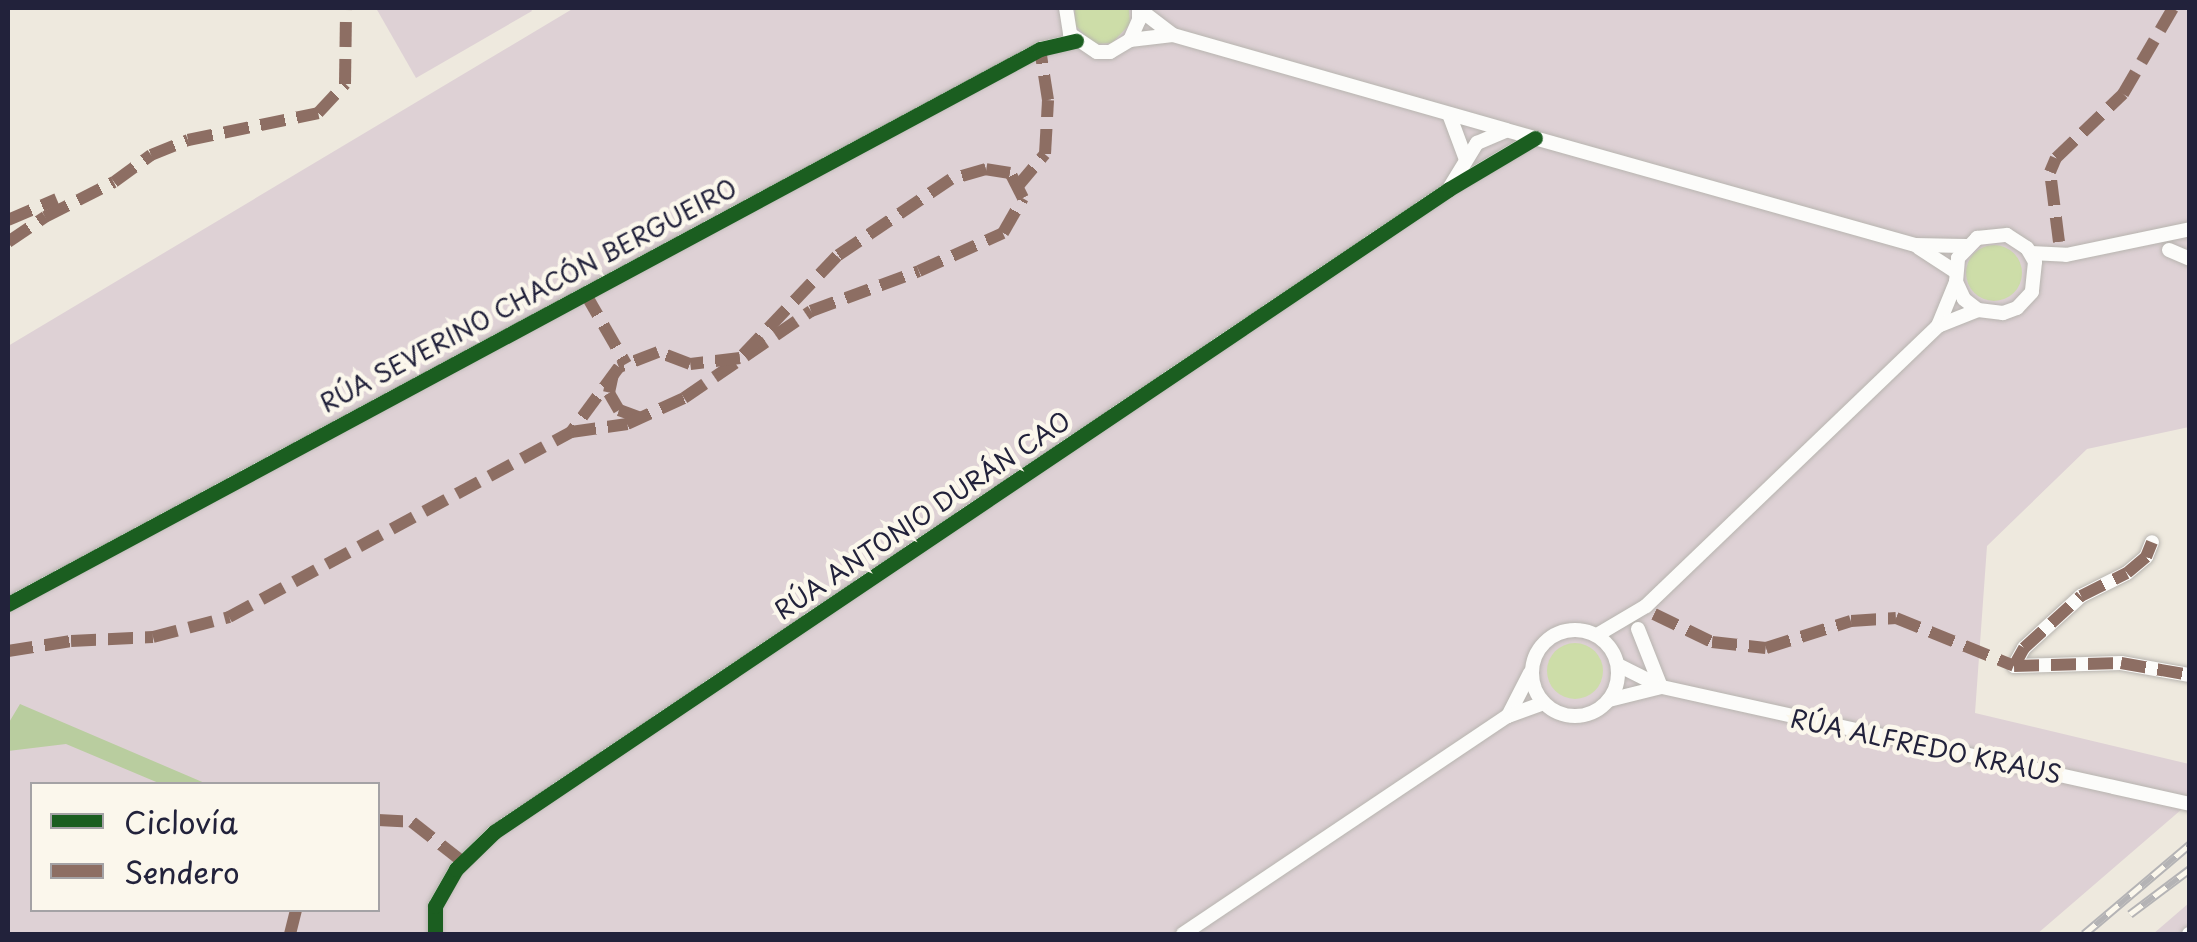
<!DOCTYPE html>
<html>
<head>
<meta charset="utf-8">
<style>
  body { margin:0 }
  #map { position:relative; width:2197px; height:942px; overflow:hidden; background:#eee9de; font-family:"Playpen Sans",sans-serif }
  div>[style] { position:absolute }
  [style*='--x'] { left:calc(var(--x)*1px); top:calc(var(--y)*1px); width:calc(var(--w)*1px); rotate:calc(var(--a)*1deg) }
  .industrial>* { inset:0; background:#ded1d5 }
  .green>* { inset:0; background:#cddda8 }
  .round { border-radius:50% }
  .forest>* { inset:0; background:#b9cd9f }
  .roads { filter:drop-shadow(0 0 2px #b7b4af) drop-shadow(0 0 2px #b7b4af) }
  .minor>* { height:14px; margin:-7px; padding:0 7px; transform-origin:7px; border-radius:7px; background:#fcfcfa }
  .minor>.ring { margin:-7px; padding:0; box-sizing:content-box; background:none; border:14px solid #fcfcfa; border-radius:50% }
  .rail>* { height:9px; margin-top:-4.5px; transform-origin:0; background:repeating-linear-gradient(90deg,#fbf7ec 0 15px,#b4b3b5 0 30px); box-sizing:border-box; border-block:2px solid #b4b3b5 }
  .quiet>* { height:12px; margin-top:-6px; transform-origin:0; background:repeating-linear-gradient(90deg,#8d6e63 0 25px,transparent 0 37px) }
  .cycleway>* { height:15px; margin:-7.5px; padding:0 7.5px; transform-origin:7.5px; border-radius:7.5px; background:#1b5e20 }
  span { translate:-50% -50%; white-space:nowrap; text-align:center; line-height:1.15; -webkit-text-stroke:9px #fbf7ec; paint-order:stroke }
  .street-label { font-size:25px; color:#22223b }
  .frame { position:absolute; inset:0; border:10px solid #22223b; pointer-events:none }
  .legend { position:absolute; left:30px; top:782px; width:350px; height:130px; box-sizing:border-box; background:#fbf7ec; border:2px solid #a4a2a5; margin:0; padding:12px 18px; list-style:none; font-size:30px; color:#22223b }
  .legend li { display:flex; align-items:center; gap:20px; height:50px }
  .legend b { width:50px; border:2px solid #a4a2a5 }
</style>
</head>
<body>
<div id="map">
  <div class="industrial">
    <div style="clip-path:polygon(376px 8px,530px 8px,532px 11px,416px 78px)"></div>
    <div style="clip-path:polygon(evenodd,574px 8px,2189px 8px,2189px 427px,2087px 449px,1987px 546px,1975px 713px,2189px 764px,2189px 803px,2037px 934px,8px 934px,8px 346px,574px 8px,32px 784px,378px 784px,378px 910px,32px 910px,32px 784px)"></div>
    <div style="clip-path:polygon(2189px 903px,2189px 934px,2153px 934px)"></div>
  </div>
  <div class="green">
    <div style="clip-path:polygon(1075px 8px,1129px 8px,1130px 24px,1112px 43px,1094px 44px,1075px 25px)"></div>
    <div class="round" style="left:1966px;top:245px;width:56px;height:56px"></div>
    <div class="round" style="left:1547px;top:643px;width:56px;height:56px"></div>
  </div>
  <div class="forest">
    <div style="clip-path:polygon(20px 704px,207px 784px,161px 784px,66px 744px,8px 751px,8px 724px)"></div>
  </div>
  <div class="roads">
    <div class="minor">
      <div style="--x:1066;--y:8;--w:26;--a:81"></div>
      <div style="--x:1070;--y:34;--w:32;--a:34"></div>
      <div style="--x:1097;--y:52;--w:13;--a:0"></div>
      <div style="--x:1110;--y:52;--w:23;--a:-31"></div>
      <div style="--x:1130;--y:40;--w:22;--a:-66"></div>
      <div style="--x:1139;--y:20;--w:12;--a:-90"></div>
      <div style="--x:1139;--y:9;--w:43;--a:37.4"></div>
      <div style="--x:1173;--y:35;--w:346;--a:15.9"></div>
      <div style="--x:1506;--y:130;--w:425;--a:15.7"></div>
      <div style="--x:1915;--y:245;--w:52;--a:1.1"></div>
      <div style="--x:1130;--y:40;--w:43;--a:-6.6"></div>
      <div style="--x:1449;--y:114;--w:46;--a:69.6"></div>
      <div style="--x:1450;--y:187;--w:52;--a:-58.5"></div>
      <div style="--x:1477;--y:143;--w:30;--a:-23"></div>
      <div style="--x:1919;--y:248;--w:44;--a:33"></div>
      <div style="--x:2169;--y:250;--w:23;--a:23"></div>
      <div style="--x:2031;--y:253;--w:35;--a:3"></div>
      <div style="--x:2066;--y:255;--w:127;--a:-11.8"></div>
      <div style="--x:1938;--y:326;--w:48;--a:-67.8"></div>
      <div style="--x:1956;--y:282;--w:24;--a:-85"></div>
      <div style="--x:1958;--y:258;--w:28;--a:-46"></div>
      <div style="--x:1977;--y:238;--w:30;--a:-6"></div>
      <div style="--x:2007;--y:235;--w:24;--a:33"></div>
      <div style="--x:2027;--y:248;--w:16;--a:60"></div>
      <div style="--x:2035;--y:262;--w:30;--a:96"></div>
      <div style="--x:2032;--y:292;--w:22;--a:133"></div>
      <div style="--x:2017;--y:308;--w:15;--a:160"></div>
      <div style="--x:2003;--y:313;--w:25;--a:-173"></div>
      <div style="--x:1978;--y:310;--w:18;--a:-142"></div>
      <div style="--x:1964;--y:299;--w:19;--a:-115"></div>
      <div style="--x:8;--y:604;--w:1172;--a:-28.27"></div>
      <div style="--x:1040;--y:49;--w:37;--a:-13"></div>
      <div style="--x:1638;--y:629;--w:62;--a:68.4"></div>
      <div class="ring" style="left:1532px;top:630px;width:72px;height:72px"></div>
      <div style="--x:1597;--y:635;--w:57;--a:-30.6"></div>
      <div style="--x:1646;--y:606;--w:405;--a:-43.8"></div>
      <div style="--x:1938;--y:326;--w:43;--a:-21.8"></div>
      <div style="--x:1618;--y:665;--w:49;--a:26.6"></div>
      <div style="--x:1662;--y:687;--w:541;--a:12.49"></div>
      <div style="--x:2014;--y:666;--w:21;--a:-61"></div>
      <div style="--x:2024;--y:648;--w:77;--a:-42.4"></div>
      <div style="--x:2081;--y:596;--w:51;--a:-26.6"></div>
      <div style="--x:2127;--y:573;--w:25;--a:-40"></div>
      <div style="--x:2146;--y:557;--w:16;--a:-68"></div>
      <div style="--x:2014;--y:666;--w:107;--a:-1.6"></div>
      <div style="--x:2121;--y:663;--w:70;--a:9.9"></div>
      <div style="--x:1609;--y:700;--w:54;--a:-14"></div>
      <div style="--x:1508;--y:716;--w:48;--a:-62.9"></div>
      <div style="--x:435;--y:934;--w:28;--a:-90"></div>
      <div style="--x:435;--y:906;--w:43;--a:-60.4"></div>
      <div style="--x:456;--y:869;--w:53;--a:-44.2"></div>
      <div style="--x:494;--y:832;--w:1151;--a:-33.95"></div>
      <div style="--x:1449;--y:189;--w:100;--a:-30.7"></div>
      <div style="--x:1183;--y:934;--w:391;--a:-33.9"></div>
      <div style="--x:1508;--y:716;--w:38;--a:-20"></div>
      <div style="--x:2189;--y:934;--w:1;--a:0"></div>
    </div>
  </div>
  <div class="rail">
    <div style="--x:2130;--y:914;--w:75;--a:-36.9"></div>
    <div style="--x:2084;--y:934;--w:139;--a:-40.3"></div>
  </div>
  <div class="quiet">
    <div style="--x:1017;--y:187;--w:43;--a:-49.7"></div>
    <div style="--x:1045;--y:154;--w:54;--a:-86.8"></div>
    <div style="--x:1048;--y:100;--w:52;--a:-98.9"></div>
    <div style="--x:8;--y:220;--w:53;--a:-23.2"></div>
    <div style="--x:8;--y:242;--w:45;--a:-34"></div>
    <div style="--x:45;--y:217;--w:77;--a:-26.9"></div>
    <div style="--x:114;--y:182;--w:46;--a:-36.1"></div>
    <div style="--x:151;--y:155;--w:40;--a:-22"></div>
    <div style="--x:188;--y:140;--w:133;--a:-11.7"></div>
    <div style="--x:318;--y:113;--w:40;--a:-47"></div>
    <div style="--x:345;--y:84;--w:76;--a:-89.2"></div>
    <div style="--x:2059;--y:242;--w:71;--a:-97.3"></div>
    <div style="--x:2050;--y:172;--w:15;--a:-67"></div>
    <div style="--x:2056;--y:158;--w:93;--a:-43.7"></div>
    <div style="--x:2123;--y:94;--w:99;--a:-59.8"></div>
    <div style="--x:585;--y:293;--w:82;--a:60"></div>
    <div style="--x:613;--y:374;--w:19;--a:102"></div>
    <div style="--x:609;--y:393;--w:20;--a:60"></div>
    <div style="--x:619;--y:410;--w:23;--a:20"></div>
    <div style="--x:1654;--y:614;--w:64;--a:25.8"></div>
    <div style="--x:1712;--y:642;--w:54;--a:6.3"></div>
    <div style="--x:1766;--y:648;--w:89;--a:-17.6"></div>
    <div style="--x:1851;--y:621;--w:45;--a:-3.8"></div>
    <div style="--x:1896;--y:618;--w:127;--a:22.1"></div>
    <div style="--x:2014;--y:666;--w:107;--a:-1.6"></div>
    <div style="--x:2121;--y:663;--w:70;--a:9.9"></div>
    <div style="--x:8;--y:651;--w:64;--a:-9"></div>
    <div style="--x:71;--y:641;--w:82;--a:-2.8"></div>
    <div style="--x:153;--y:637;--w:79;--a:-14.7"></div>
    <div style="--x:229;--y:617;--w:389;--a:-28.4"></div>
    <div style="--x:571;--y:432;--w:57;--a:-8.1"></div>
    <div style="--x:627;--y:424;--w:63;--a:-24.5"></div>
    <div style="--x:684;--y:398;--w:154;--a:-34.4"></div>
    <div style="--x:811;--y:311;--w:115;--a:-20.3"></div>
    <div style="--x:919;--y:271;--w:92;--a:-24.3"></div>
    <div style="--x:1003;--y:233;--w:40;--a:-60.3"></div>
    <div style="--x:1023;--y:198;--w:28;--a:-117"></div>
    <div style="--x:1010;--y:173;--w:24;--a:-171"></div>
    <div style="--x:986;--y:169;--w:36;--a:164"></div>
    <div style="--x:951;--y:179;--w:138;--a:146"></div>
    <div style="--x:837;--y:256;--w:141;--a:133.6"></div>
    <div style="--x:740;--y:358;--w:50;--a:173.2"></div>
    <div style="--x:690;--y:364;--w:34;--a:-159"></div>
    <div style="--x:658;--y:352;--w:42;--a:159"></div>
    <div style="--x:619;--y:367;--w:81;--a:126.4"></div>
    <div style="--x:2014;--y:666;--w:21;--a:-61"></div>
    <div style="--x:2024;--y:648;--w:77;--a:-42.4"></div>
    <div style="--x:2081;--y:596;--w:51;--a:-26.6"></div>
    <div style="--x:2127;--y:573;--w:25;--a:-40"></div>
    <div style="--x:2146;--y:557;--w:16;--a:-68"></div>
    <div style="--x:378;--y:820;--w:34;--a:3"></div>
    <div style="--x:412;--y:822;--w:65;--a:38.1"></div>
    <div style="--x:290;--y:934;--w:25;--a:-76"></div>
  </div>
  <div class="cycleway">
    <div style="--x:8;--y:604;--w:1172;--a:-28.27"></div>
    <div style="--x:1040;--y:49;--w:37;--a:-13"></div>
    <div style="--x:435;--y:934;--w:28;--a:-90"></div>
    <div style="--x:435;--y:906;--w:43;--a:-60.4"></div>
    <div style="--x:456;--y:869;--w:53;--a:-44.2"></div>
    <div style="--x:494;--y:832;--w:1151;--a:-33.95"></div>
    <div style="--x:1449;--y:189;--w:100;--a:-30.7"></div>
  </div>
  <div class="street-label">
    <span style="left:528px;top:295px;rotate:-28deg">RÚA SEVERINO CHACÓN BERGUEIRO</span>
    <span style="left:922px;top:515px;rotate:-34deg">RÚA ANTONIO DURÁN CAO</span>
    <span style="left:1926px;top:746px;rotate:12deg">RÚA ALFREDO KRAUS</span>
  </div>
  <div class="frame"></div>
  <ul class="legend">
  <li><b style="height:12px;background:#1b5e20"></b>Ciclovía</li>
  <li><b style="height:12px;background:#8d6e63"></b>Sendero</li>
  </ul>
</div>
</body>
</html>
